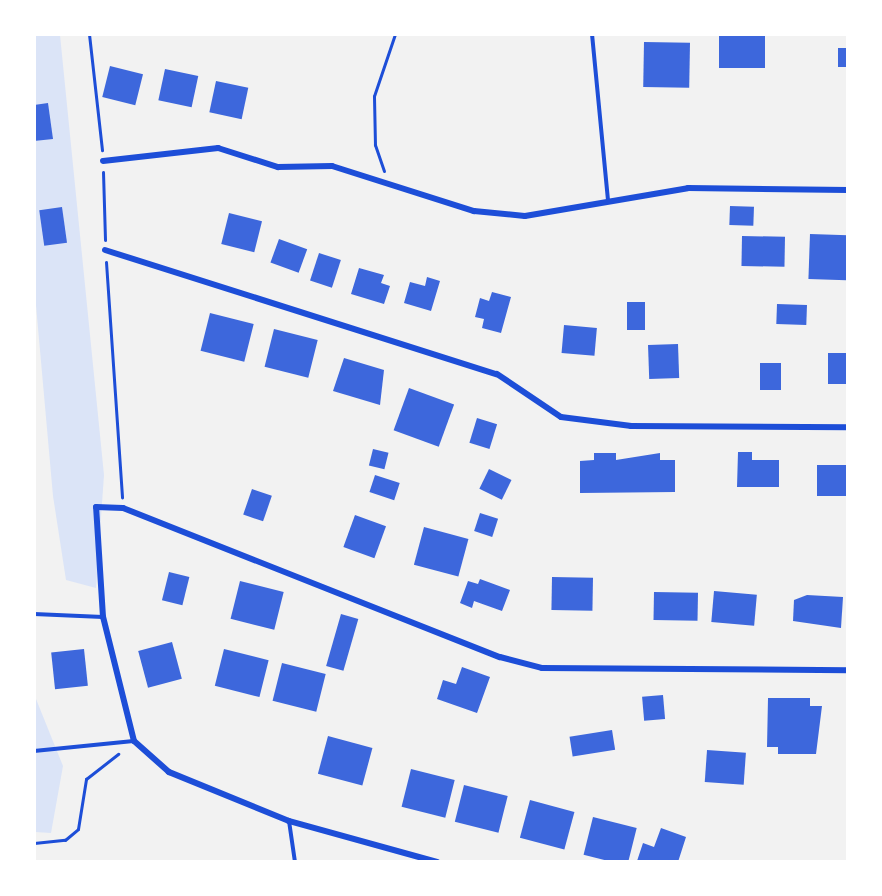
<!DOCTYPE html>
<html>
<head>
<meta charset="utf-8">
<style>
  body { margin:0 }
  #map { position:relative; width:882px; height:896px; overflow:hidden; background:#f2f2f2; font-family:"Exo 2",sans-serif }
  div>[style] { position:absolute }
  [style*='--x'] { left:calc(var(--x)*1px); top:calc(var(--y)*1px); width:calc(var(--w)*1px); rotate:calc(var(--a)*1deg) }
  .green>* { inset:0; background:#dbe4f7 }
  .building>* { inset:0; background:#3d67dc; transform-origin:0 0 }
  .path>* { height:3px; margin:-1.5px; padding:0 1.5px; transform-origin:1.5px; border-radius:1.5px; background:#1d4ed8 }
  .service>* { height:4px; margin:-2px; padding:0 2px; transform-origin:2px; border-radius:2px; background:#1d4ed8 }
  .minor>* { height:6px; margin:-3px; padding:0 3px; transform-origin:3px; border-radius:3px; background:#1d4ed8 }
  span { translate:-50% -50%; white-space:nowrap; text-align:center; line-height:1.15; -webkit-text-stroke:6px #fff; paint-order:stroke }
  .frame { position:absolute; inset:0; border:36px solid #fff; pointer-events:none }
</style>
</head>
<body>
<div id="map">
  <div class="green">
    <div style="clip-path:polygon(34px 35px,60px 35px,104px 475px,96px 588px,66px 580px,53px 496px,34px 283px)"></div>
    <div style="clip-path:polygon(34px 694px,63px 766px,51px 833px,35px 832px)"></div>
  </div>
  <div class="building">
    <div style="left:719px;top:34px;width:46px;height:34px"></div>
    <div style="left:644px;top:42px;width:46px;height:45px;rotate:1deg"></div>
    <div style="left:838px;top:48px;width:10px;height:19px"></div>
    <div style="left:110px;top:66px;width:34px;height:32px;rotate:14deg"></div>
    <div style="left:165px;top:69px;width:34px;height:32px;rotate:12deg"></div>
    <div style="left:216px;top:81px;width:33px;height:32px;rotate:12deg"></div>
    <div style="clip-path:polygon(48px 103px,53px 139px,34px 141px,34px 105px)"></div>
    <div style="left:730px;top:206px;width:24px;height:19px;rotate:2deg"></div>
    <div style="left:62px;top:207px;width:36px;height:23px;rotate:82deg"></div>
    <div style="left:229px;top:213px;width:34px;height:32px;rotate:14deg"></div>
    <div style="left:810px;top:234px;width:38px;height:45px;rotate:2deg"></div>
    <div style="left:742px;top:236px;width:43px;height:30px;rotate:1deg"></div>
    <div style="left:279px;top:239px;width:30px;height:25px;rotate:20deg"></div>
    <div style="left:319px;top:253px;width:23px;height:29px;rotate:18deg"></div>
    <div style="clip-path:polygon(359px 268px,384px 275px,381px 283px,390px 286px,384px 304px,351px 294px)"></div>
    <div style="clip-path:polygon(427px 277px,440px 281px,431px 311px,404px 303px,410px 282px,425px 286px)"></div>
    <div style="clip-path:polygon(492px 292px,511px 297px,501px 333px,482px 328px,484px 319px,475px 317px,480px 298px,489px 301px)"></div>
    <div style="left:627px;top:302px;width:18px;height:28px"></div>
    <div style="left:777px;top:304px;width:30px;height:20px;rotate:2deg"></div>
    <div style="left:210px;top:313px;width:45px;height:39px;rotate:14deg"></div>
    <div style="left:564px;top:325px;width:33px;height:28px;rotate:5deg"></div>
    <div style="left:274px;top:329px;width:45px;height:39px;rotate:14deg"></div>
    <div style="left:678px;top:344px;width:34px;height:30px;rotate:88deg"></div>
    <div style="left:828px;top:353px;width:20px;height:31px"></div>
    <div style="clip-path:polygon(344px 358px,384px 370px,380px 405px,333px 391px)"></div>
    <div style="left:760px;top:363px;width:21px;height:27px"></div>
    <div style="left:409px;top:388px;width:48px;height:45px;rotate:20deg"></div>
    <div style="left:477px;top:418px;width:21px;height:26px;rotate:17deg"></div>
    <div style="left:373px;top:449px;width:16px;height:17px;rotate:14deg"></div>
    <div style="clip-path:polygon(738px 452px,752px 452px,752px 460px,779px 460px,779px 487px,737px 487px)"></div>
    <div style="clip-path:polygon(594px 453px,616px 453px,616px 460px,660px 453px,660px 460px,675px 460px,675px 492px,580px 493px,580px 461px,594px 460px)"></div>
    <div style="left:817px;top:465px;width:31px;height:31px"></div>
    <div style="left:489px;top:469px;width:25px;height:22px;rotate:26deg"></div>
    <div style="left:375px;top:475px;width:26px;height:18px;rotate:18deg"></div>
    <div style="left:252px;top:489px;width:21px;height:27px;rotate:19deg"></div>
    <div style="left:480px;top:513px;width:19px;height:19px;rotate:18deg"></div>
    <div style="left:355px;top:515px;width:33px;height:34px;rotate:20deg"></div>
    <div style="left:424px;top:527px;width:46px;height:39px;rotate:15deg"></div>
    <div style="left:169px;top:572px;width:21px;height:29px;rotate:14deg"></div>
    <div style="left:552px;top:577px;width:41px;height:33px;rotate:1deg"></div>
    <div style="clip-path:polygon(480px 579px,510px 590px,502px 611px,474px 601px,472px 608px,460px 603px,468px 581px,478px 584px)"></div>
    <div style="left:240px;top:581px;width:45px;height:39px;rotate:14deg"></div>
    <div style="left:714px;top:591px;width:43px;height:31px;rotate:5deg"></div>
    <div style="left:654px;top:592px;width:44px;height:28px;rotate:1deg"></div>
    <div style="clip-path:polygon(807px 595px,843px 597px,841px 628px,793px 621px,794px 600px)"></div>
    <div style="left:341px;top:614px;width:18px;height:54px;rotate:16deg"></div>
    <div style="left:172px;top:642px;width:38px;height:35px;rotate:75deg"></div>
    <div style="left:84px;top:649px;width:37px;height:33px;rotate:84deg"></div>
    <div style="left:224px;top:649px;width:46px;height:38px;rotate:14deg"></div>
    <div style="left:282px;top:663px;width:45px;height:39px;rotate:14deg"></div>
    <div style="clip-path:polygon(462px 667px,490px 677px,477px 713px,437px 699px,443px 680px,456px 684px)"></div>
    <div style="left:663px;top:695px;width:24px;height:21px;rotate:85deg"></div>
    <div style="clip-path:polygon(768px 698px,810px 698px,810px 706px,822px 706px,816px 754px,778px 754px,778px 747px,767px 747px)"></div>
    <div style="left:612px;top:730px;width:20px;height:43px;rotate:81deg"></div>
    <div style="left:328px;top:736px;width:46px;height:39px;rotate:15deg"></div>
    <div style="left:707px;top:750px;width:39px;height:32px;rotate:4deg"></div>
    <div style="left:411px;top:769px;width:45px;height:39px;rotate:14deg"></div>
    <div style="left:464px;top:785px;width:45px;height:38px;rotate:14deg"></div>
    <div style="left:530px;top:800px;width:46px;height:39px;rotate:15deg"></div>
    <div style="left:593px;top:817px;width:45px;height:39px;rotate:14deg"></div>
    <div style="clip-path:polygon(661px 828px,686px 837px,678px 862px,637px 861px,643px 843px,654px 847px)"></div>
  </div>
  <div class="path">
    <div style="--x:89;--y:34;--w:117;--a:83.6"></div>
    <div style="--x:384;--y:171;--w:28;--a:-109"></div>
    <div style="--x:375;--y:145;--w:49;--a:-91.2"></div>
    <div style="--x:374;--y:96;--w:65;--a:-71.3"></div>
    <div style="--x:103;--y:172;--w:68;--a:88.3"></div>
    <div style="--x:106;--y:262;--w:236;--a:86.1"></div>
    <div style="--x:34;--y:843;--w:31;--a:-6"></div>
    <div style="--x:65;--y:840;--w:17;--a:-40"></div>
    <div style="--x:78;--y:829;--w:51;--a:-80.9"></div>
    <div style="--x:86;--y:779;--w:41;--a:-38"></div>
  </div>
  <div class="service">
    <div style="--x:592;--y:34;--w:168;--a:84.5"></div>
    <div style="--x:34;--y:614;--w:69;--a:2.5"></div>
    <div style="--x:34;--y:751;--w:100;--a:-5.7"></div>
    <div style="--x:289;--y:821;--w:41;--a:81.7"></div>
  </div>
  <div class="minor">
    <div style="--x:103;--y:161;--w:116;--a:-6.4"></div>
    <div style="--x:218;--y:148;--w:63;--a:17.6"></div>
    <div style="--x:278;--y:167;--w:54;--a:-1.1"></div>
    <div style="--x:332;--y:166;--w:149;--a:17.6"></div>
    <div style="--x:474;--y:211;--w:51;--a:5.6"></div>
    <div style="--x:525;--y:216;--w:165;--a:-9.7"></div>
    <div style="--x:688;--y:188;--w:160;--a:0.7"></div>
    <div style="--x:105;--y:250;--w:411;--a:17.6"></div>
    <div style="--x:497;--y:374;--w:77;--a:33.9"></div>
    <div style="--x:561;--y:417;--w:71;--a:7.3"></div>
    <div style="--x:631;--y:426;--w:217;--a:0.3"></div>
    <div style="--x:437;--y:862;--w:154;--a:-164.5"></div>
    <div style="--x:289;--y:821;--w:130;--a:-157.8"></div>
    <div style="--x:169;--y:772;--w:47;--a:-138.5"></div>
    <div style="--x:134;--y:741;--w:128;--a:-104"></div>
    <div style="--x:103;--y:617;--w:110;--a:-93.6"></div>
    <div style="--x:96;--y:507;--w:27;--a:2"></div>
    <div style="--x:123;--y:508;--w:405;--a:21.6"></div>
    <div style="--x:500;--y:657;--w:43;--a:14.7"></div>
    <div style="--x:542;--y:668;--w:306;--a:0.4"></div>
  </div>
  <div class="frame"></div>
</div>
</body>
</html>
